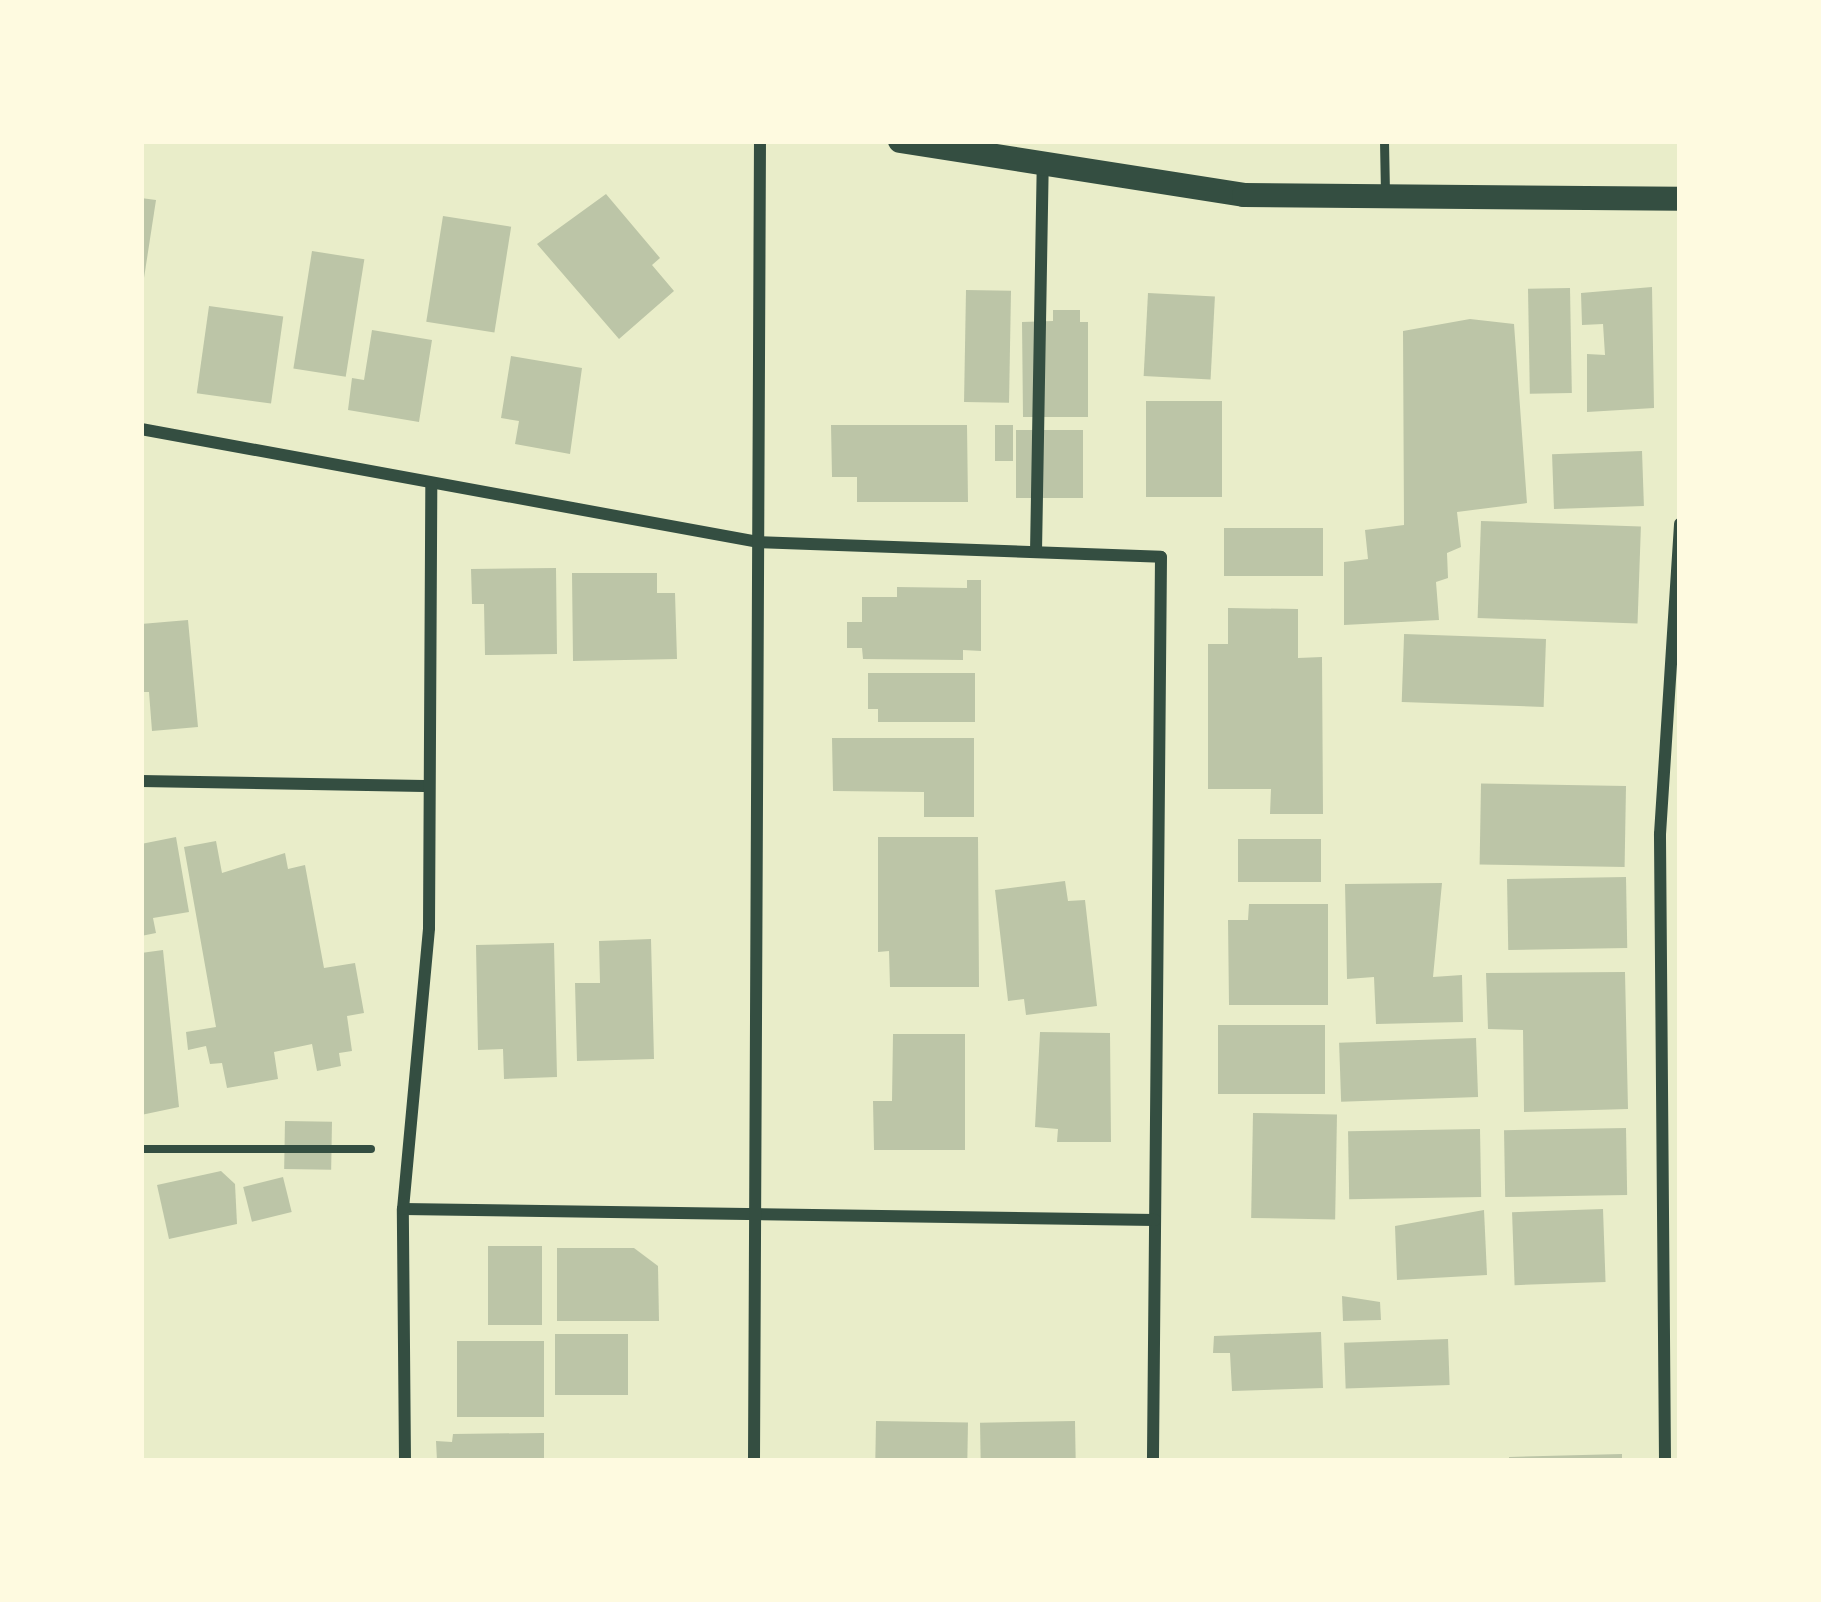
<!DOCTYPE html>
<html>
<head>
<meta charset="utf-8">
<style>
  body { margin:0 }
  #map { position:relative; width:1821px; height:1602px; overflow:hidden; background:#e9edc9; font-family:"Golos Text",sans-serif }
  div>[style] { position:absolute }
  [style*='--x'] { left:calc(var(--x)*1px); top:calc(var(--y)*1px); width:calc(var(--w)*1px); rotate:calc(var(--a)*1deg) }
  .building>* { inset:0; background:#bcc5a7; transform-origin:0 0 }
  .path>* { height:8px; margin:-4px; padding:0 4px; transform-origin:4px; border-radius:4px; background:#344e41 }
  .service>* { height:9px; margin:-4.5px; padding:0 4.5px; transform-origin:4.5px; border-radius:4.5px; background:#344e41 }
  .minor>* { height:12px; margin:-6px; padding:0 6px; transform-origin:6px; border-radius:6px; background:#344e41 }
  .secondary>* { height:24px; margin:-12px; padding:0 12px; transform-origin:12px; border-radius:12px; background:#344e41 }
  span { translate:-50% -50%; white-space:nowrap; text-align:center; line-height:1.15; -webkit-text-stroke:12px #fefae0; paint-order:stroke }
  .frame { position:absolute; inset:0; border:144px solid #fefae0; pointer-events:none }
</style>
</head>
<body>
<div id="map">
  <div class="building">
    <div style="clip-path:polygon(606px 194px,660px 258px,652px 265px,674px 291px,619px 339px,537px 244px)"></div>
    <div style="clip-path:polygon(141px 198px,156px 200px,144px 278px,141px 278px)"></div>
    <div style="left:443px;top:216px;width:69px;height:107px;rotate:9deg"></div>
    <div style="left:312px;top:251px;width:53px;height:119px;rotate:9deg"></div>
    <div style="clip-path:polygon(1652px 287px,1654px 408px,1587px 412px,1587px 354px,1605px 355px,1603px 324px,1582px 325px,1581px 293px)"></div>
    <div style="left:1570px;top:288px;width:105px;height:42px;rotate:89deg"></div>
    <div style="left:966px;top:290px;width:45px;height:112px;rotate:1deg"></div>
    <div style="left:1148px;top:293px;width:67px;height:83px;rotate:3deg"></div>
    <div style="left:209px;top:306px;width:75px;height:88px;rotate:8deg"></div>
    <div style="clip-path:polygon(1053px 310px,1080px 310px,1080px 322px,1088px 322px,1088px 417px,1023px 417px,1022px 322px,1053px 321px)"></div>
    <div style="clip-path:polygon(1470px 319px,1514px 324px,1527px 503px,1457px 512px,1461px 547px,1447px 553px,1448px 578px,1436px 582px,1439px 620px,1344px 625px,1344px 562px,1368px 559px,1365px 530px,1404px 525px,1403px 331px)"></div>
    <div style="clip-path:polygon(372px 330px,432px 340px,419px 422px,348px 410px,352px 378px,364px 380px)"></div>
    <div style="clip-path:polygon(511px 356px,582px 368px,570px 454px,515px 444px,519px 421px,501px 418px)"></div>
    <div style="left:1146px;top:401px;width:76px;height:96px"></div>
    <div style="clip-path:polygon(831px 425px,967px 425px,968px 502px,857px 502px,857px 477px,832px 477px)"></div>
    <div style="left:995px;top:425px;width:18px;height:36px"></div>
    <div style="left:1016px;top:430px;width:67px;height:68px"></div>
    <div style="left:1642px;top:451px;width:55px;height:90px;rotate:88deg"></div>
    <div style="left:1481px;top:521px;width:160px;height:97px;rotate:2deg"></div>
    <div style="left:1224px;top:528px;width:99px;height:48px"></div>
    <div style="clip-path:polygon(556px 568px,557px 654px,485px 655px,484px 604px,472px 604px,471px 569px)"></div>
    <div style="clip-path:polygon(572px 573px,657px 573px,657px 593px,675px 593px,677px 659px,573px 661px)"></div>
    <div style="clip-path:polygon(967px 580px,981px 580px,981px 651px,963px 650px,963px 660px,863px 659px,862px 648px,847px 648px,847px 622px,862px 622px,862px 597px,897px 597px,897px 587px,967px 588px)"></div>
    <div style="clip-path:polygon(1228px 608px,1298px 609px,1298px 658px,1322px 657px,1323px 814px,1270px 814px,1271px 789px,1208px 789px,1208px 644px,1228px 644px)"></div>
    <div style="clip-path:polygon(188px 620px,198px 727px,152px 731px,149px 692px,141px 692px,141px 624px)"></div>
    <div style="left:1546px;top:639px;width:68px;height:142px;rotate:92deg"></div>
    <div style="clip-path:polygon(868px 673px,975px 673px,975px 722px,878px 722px,878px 709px,868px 709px)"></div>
    <div style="clip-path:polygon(832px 738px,974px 738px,974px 817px,924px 817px,924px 792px,833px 791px)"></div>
    <div style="left:1626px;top:786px;width:81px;height:145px;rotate:91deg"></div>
    <div style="clip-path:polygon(176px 837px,189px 912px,153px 918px,156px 933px,141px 936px,141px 844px)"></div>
    <div style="clip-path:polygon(878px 837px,978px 837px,979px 987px,890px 987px,889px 951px,878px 952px)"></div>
    <div style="left:1238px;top:839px;width:83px;height:43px"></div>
    <div style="clip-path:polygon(216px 841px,222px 873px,285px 853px,288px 869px,305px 865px,324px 968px,355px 963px,364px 1013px,347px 1016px,352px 1051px,339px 1053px,341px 1066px,317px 1071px,312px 1044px,274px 1052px,278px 1079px,227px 1088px,222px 1063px,210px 1064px,206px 1046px,188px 1050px,186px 1032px,216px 1027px,184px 847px)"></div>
    <div style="left:1626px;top:877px;width:71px;height:119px;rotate:89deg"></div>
    <div style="clip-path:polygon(1065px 881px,1068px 901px,1085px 900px,1097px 1006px,1026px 1015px,1024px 999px,1008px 1001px,995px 890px)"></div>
    <div style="clip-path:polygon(1442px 883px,1433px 977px,1462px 975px,1463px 1022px,1376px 1024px,1374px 977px,1347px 979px,1345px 884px)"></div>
    <div style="clip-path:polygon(1249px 904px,1328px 904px,1328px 1005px,1229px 1005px,1228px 920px,1248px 920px)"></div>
    <div style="clip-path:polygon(651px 939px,654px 1059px,577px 1061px,575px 983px,600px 983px,599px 941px)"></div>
    <div style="clip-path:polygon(554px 943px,557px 1077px,504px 1079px,503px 1049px,478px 1050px,476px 945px)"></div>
    <div style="clip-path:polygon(163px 950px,179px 1107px,141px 1115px,141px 953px)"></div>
    <div style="clip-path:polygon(1625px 972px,1628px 1109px,1524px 1112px,1523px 1030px,1488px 1029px,1486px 973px)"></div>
    <div style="left:1218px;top:1025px;width:107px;height:69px"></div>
    <div style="clip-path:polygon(1040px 1032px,1110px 1033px,1111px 1142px,1057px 1142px,1058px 1129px,1035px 1127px)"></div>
    <div style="clip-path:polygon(893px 1034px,965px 1034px,965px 1150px,874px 1150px,873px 1101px,892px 1101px)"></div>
    <div style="left:1476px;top:1038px;width:59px;height:137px;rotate:88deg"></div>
    <div style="left:1253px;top:1113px;width:84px;height:105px;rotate:1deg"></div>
    <div style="left:285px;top:1121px;width:47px;height:48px;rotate:1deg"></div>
    <div style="left:1626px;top:1128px;width:67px;height:122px;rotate:89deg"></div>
    <div style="left:1480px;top:1129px;width:68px;height:132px;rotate:89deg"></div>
    <div style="clip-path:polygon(221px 1171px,235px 1184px,237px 1224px,169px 1239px,157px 1185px)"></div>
    <div style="left:283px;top:1177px;width:36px;height:41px;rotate:76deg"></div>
    <div style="left:1603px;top:1209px;width:73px;height:91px;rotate:88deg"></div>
    <div style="clip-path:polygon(1484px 1210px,1487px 1275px,1397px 1280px,1395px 1226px)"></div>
    <div style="left:488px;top:1246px;width:54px;height:79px"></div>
    <div style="clip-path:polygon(557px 1248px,634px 1248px,658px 1266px,659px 1321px,557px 1321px)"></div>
    <div style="clip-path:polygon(1342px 1296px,1380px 1302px,1381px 1320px,1343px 1321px)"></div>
    <div style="clip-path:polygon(1321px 1332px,1323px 1388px,1232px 1391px,1230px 1353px,1213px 1353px,1214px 1336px)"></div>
    <div style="left:555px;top:1334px;width:73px;height:61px"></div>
    <div style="left:1448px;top:1339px;width:46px;height:104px;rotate:88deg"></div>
    <div style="left:457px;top:1341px;width:87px;height:76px"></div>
    <div style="left:876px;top:1421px;width:92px;height:40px;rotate:1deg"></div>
    <div style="left:1075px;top:1421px;width:40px;height:95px;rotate:89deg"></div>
    <div style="clip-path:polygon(544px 1433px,544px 1461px,437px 1461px,436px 1441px,452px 1442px,453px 1434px)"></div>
    <div style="clip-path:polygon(1622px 1454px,1622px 1461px,1509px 1461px,1509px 1457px)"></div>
  </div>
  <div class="path">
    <div style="--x:141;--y:1149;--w:230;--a:0"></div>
  </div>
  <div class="service">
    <div style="--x:1384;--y:141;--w:52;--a:88.9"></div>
  </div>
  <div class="minor">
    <div style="--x:141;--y:429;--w:627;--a:10.38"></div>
    <div style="--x:758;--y:542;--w:403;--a:2.1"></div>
    <div style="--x:1161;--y:557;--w:904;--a:90.51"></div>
    <div style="--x:1036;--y:552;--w:386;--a:-89"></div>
    <div style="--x:141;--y:781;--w:283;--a:1"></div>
    <div style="--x:403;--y:1209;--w:752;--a:0.84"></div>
    <div style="--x:405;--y:1461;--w:252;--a:-90.5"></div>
    <div style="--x:403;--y:1209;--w:282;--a:-84.7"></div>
    <div style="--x:429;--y:928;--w:445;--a:-89.7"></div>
    <div style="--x:754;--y:1461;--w:1320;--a:-89.74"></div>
    <div style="--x:1665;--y:1461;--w:627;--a:-90.46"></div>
    <div style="--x:1660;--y:834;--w:311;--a:-86.3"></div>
  </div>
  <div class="secondary">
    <div style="--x:900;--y:141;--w:348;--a:8.9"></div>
    <div style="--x:1244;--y:195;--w:436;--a:0.5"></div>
  </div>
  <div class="frame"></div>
</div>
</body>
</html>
